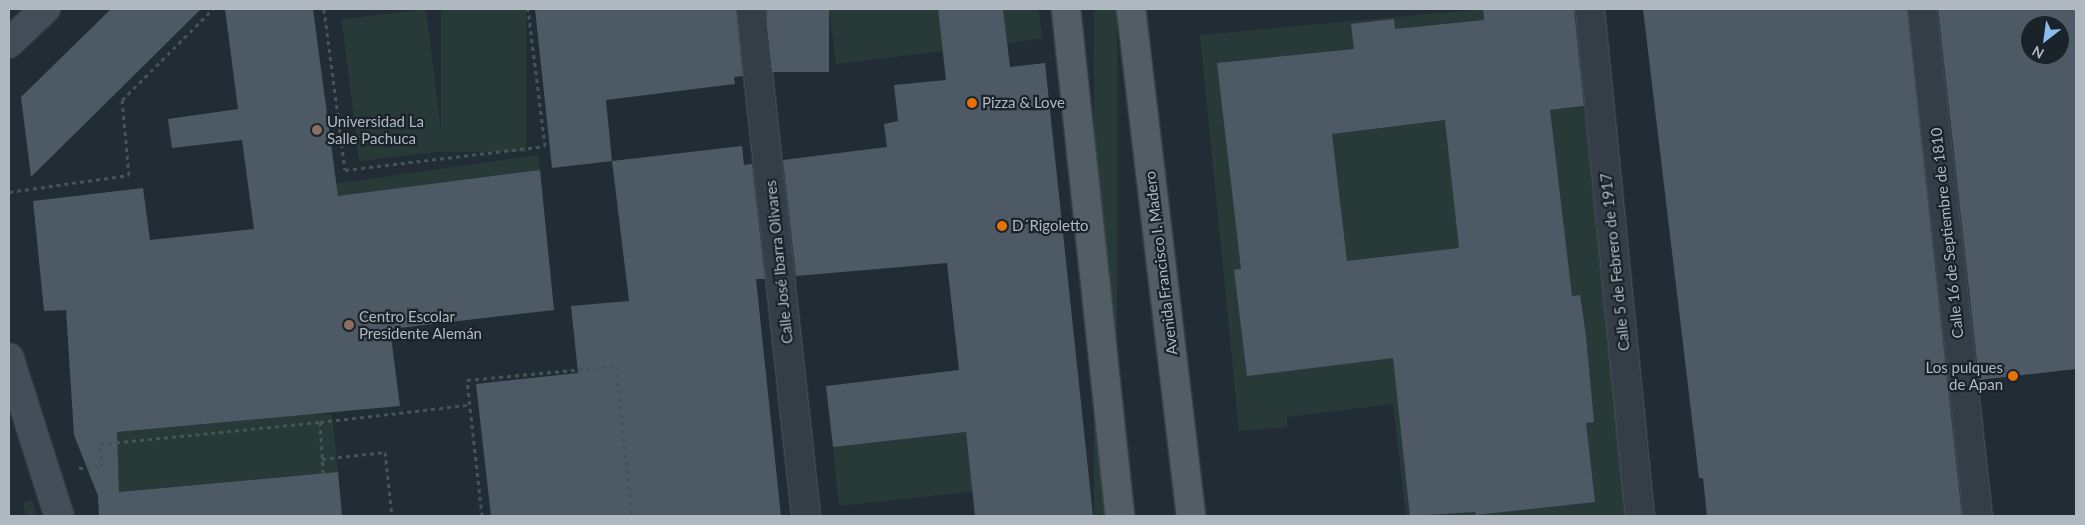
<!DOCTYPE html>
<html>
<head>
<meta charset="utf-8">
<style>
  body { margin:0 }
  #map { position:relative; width:2085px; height:525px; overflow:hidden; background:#222c35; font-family:Lato,sans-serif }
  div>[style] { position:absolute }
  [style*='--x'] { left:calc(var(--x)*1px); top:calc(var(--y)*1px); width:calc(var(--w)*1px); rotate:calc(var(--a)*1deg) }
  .green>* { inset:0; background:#273a38; transform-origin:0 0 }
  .building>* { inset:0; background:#4d5964; transform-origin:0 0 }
  .path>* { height:3px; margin-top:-1.5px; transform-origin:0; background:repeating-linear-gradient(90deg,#435555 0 4px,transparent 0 8px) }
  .roads { filter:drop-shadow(0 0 1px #505960) drop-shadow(0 0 1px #505960) }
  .minor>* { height:28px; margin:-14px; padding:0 14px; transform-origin:14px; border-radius:14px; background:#353e46 }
  .secondary>* { height:28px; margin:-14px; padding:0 14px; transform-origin:14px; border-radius:14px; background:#444e58 }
  .primary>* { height:28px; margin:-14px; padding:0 14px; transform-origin:14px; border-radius:14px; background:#535d66 }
  .dots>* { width:14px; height:14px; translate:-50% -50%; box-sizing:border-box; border:2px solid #1b232a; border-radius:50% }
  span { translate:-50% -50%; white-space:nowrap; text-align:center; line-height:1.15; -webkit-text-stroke:4.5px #1b232a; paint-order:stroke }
  .poi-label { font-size:15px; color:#b0b9c2 }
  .left { translate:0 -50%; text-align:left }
  .right { translate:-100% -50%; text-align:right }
  .street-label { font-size:15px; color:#b0b9c2 }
  .frame { position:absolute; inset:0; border:10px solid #b0b9c2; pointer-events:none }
  .north { position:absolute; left:2020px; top:15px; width:50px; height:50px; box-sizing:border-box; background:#1b232a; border:1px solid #575f67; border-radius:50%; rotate:210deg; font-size:14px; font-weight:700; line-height:20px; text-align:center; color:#b0b9c2 }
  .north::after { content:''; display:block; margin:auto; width:18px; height:22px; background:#8abded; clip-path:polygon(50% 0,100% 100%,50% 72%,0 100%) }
</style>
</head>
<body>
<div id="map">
  <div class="green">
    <div style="left:426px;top:9px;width:143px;height:85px;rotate:83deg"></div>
    <div style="left:441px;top:9px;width:85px;height:143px"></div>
    <div style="clip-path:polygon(829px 9px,938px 9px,943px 51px,836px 64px)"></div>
    <div style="clip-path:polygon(1003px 9px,1039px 9px,1042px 38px,1007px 43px)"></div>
    <div style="left:1094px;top:9px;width:23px;height:510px"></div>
    <div style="clip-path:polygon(1483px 9px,1489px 69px,1511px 114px,1584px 107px,1625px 516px,1406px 516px,1393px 404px,1287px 417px,1287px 427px,1239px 431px,1200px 35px)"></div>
    <div style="left:538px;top:155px;width:15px;height:204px;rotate:82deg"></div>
    <div style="clip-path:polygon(310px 414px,332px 415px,338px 472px,119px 492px,117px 432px)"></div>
    <div style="left:966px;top:432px;width:60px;height:134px;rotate:84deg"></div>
    <div style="clip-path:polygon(32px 500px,37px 516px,26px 516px,23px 503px)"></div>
  </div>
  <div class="building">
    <div style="clip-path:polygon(111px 9px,201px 9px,31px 177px,21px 97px)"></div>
    <div style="clip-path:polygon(225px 9px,313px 9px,338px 196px,540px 170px,554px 310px,390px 329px,400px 406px,117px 432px,119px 492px,338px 472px,342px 516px,99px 516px,98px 496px,74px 435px,66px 310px,44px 311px,33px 201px,143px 188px,150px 240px,254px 229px,242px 140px,172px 148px,168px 119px,238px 109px)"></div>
    <div style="clip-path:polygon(535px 9px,736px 9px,743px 76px,734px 77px,735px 84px,606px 100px,612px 161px,552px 168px)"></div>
    <div style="left:767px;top:9px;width:62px;height:63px"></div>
    <div style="clip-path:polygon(938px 9px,1003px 9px,1010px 67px,1045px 63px,1093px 516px,975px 516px,966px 432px,833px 447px,826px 386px,959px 370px,947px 263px,796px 276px,783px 160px,887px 147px,884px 124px,898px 121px,894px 85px,946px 80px)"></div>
    <div style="clip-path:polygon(evenodd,1483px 9px,1574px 9px,1584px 106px,1550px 110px,1572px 296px,1580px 295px,1586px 336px,1594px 422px,1586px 423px,1595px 502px,1476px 515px,1475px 512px,1410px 516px,1393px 358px,1247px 376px,1234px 270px,1241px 269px,1217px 63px,1354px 49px,1351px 24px,1394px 19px,1395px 29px,1484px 20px,1483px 9px,1445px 120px,1459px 248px,1347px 261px,1332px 134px,1445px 120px)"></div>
    <div style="clip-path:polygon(1643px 9px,1907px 9px,1962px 516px,1707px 516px,1703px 478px,1699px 478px)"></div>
    <div style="clip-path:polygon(evenodd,1938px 9px,2076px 9px,2076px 369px,1979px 380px,1938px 9px,2030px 25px,2060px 25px,2060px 55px,2030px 55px,2030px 25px)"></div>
    <div style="clip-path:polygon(742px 146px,744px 165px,752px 164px,765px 279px,756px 279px,781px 516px,491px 516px,476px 384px,578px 373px,571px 306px,629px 301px,612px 161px)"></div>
  </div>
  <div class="path">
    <div style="--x:324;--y:9;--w:162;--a:82.6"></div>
    <div style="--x:345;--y:170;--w:201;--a:-6.8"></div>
    <div style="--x:545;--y:146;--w:138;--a:-97.1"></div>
    <div style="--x:9;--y:192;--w:121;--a:-8.1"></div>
    <div style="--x:129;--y:175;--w:75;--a:-95.3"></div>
    <div style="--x:122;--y:100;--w:129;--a:-45"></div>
    <div style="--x:320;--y:422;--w:149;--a:-6.6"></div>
    <div style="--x:322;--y:459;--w:63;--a:-6.3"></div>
    <div style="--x:385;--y:452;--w:64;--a:83.8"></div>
    <div style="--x:79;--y:468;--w:23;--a:-2"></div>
    <div style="--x:102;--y:467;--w:23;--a:-95"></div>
    <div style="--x:100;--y:444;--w:221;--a:-5.7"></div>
    <div style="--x:320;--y:422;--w:51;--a:86.6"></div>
    <div style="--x:482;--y:516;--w:137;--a:-96.3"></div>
    <div style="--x:467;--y:380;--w:150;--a:-5.4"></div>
    <div style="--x:616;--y:366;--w:151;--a:83.9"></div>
  </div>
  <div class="roads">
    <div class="minor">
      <div style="--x:751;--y:9;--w:510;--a:83.81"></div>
      <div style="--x:1590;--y:9;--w:509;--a:84.37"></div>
      <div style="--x:1922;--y:9;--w:510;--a:83.7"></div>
    </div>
    <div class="secondary">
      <div style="--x:9;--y:43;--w:50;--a:-43.4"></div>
      <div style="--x:9;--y:358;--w:166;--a:72.4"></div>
    </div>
    <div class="primary">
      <div style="--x:1066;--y:9;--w:510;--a:83.92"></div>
      <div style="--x:1131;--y:9;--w:511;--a:83.25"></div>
    </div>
  </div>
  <div class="dots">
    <div style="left:972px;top:103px;background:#e8710a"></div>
    <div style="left:317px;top:130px;background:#8d6e63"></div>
    <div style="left:1002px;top:226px;background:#e8710a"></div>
    <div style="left:349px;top:325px;background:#8d6e63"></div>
    <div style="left:2013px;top:376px;background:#e8710a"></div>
  </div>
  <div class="poi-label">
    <span class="left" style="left:982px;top:103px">Pizza &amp; Love</span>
    <span class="left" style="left:327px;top:130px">Universidad La<br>Salle Pachuca</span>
    <span class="left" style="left:1012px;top:226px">D´Rigoletto</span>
    <span class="left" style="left:359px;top:325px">Centro Escolar<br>Presidente Alemán</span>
    <span class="right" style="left:2003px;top:376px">Los pulques<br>de Apan</span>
  </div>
  <div class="street-label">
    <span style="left:1947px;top:233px;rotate:-96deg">Calle 16 de Septiembre de 1810</span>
    <span style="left:779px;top:262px;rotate:-96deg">Calle José Ibarra Olivares</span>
    <span style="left:1615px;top:262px;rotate:-96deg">Calle 5 de Febrero de 1917</span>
    <span style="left:1161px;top:263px;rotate:-97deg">Avenida Francisco I. Madero</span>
  </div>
  <div class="frame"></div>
  <div class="north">N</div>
</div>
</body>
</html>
